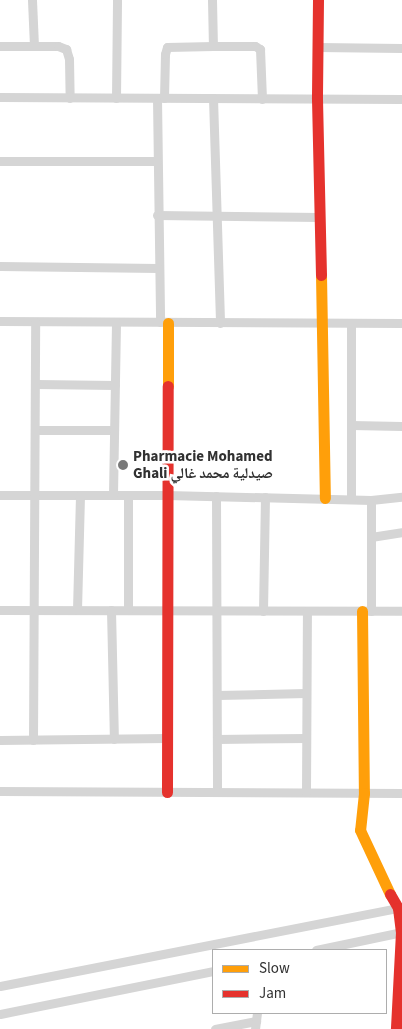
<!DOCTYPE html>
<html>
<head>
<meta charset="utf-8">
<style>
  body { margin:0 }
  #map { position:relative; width:402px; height:1029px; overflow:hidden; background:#fff; font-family:"Source Sans 3","Noto Naskh Arabic",sans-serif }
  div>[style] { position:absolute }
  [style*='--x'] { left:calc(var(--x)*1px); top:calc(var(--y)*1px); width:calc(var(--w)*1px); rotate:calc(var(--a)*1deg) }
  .street>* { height:9px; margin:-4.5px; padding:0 4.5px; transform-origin:4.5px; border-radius:4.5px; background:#d5d5d5 }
  .slow>* { height:11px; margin:-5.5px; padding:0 5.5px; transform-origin:5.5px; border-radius:5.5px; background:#ff9f0a }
  .jam>* { height:11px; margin:-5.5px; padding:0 5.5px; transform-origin:5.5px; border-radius:5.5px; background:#e5322d }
  .dots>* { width:14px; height:14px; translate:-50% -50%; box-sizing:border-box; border:2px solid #fff; border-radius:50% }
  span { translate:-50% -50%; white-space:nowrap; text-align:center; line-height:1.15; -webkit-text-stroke:5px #fff; paint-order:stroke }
  .poi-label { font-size:15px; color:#313131; font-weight:700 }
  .left { translate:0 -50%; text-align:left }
  .legend { position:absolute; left:212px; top:949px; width:175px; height:65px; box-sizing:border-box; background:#fff; border:1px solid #adadad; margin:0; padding:6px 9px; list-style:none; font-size:15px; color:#313131 }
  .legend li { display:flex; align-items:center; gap:10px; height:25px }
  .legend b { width:25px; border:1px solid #adadad }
</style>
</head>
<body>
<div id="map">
  <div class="street">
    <div style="--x:32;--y:0;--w:45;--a:87.5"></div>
    <div style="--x:212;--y:0;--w:46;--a:88.8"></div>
    <div style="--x:0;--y:46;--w:58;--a:0"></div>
    <div style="--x:58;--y:46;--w:9;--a:21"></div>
    <div style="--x:66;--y:49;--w:10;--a:73"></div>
    <div style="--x:69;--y:59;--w:39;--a:89"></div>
    <div style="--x:317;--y:47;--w:85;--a:0.7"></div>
    <div style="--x:0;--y:97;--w:402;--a:0.3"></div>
    <div style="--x:116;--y:98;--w:98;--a:-89.4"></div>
    <div style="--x:157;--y:98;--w:224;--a:89.2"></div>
    <div style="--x:164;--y:98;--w:44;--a:-88.7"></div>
    <div style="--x:165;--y:54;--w:7;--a:-74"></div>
    <div style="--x:167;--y:47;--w:46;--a:-1.2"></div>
    <div style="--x:213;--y:46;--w:42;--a:0"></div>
    <div style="--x:255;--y:46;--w:6;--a:31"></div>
    <div style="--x:260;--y:49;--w:50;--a:87.7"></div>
    <div style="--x:213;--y:98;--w:225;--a:88.2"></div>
    <div style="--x:0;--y:161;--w:157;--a:0"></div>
    <div style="--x:157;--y:215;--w:162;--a:0.7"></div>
    <div style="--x:0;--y:266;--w:158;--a:0.7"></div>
    <div style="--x:0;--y:321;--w:402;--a:0.3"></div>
    <div style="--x:36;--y:384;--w:79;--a:0.7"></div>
    <div style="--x:351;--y:425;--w:51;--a:1.1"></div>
    <div style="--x:36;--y:430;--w:78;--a:0"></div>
    <div style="--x:0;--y:495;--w:167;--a:0"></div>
    <div style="--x:167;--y:495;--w:204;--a:1.4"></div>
    <div style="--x:371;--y:500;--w:31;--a:-6"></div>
    <div style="--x:113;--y:495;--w:173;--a:-89"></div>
    <div style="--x:216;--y:496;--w:296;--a:89.8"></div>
    <div style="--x:351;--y:499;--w:176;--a:-90"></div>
    <div style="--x:371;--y:537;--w:31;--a:-9"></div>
    <div style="--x:0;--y:610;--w:402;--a:0.1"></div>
    <div style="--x:77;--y:610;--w:115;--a:-88.5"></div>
    <div style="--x:111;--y:610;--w:129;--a:88.7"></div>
    <div style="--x:128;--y:610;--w:115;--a:-90"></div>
    <div style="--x:263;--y:611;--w:114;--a:-89"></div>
    <div style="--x:371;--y:611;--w:111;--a:-90"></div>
    <div style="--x:217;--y:695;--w:89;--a:-1.3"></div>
    <div style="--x:217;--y:739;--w:89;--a:-0.6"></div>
    <div style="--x:0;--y:740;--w:167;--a:-0.7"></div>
    <div style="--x:33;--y:740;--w:418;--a:-89.7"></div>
    <div style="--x:0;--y:791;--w:402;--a:0.3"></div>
    <div style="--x:306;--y:792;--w:181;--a:-89.7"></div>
    <div style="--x:316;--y:950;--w:88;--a:-11.8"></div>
    <div style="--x:0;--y:986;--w:410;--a:-11.1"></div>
    <div style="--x:0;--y:1014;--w:217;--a:-11.4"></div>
    <div style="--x:215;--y:1029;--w:42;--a:-11"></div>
    <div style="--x:255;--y:1029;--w:16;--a:-83"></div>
  </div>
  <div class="slow">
    <div style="--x:321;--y:275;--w:223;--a:89"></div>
    <div style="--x:168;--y:386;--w:63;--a:-90"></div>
    <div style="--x:362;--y:611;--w:182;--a:89.4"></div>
    <div style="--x:364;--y:793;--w:37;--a:96"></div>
    <div style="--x:360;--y:830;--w:71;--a:64.9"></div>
  </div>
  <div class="jam">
    <div style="--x:318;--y:0;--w:99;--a:90.6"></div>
    <div style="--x:317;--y:99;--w:176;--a:88.7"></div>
    <div style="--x:167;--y:792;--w:406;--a:-89.9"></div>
    <div style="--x:390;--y:894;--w:16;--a:60"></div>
    <div style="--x:398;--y:908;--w:24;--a:83"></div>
    <div style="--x:401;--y:932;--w:97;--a:93"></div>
  </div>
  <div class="dots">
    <div style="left:123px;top:465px;background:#797979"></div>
  </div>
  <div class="poi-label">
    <span class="left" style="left:133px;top:465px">Pharmacie Mohamed<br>Ghali صيدلية محمد غالي</span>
  </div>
  <ul class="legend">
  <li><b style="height:6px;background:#ff9f0a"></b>Slow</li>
  <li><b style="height:6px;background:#e5322d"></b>Jam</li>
  </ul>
</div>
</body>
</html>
